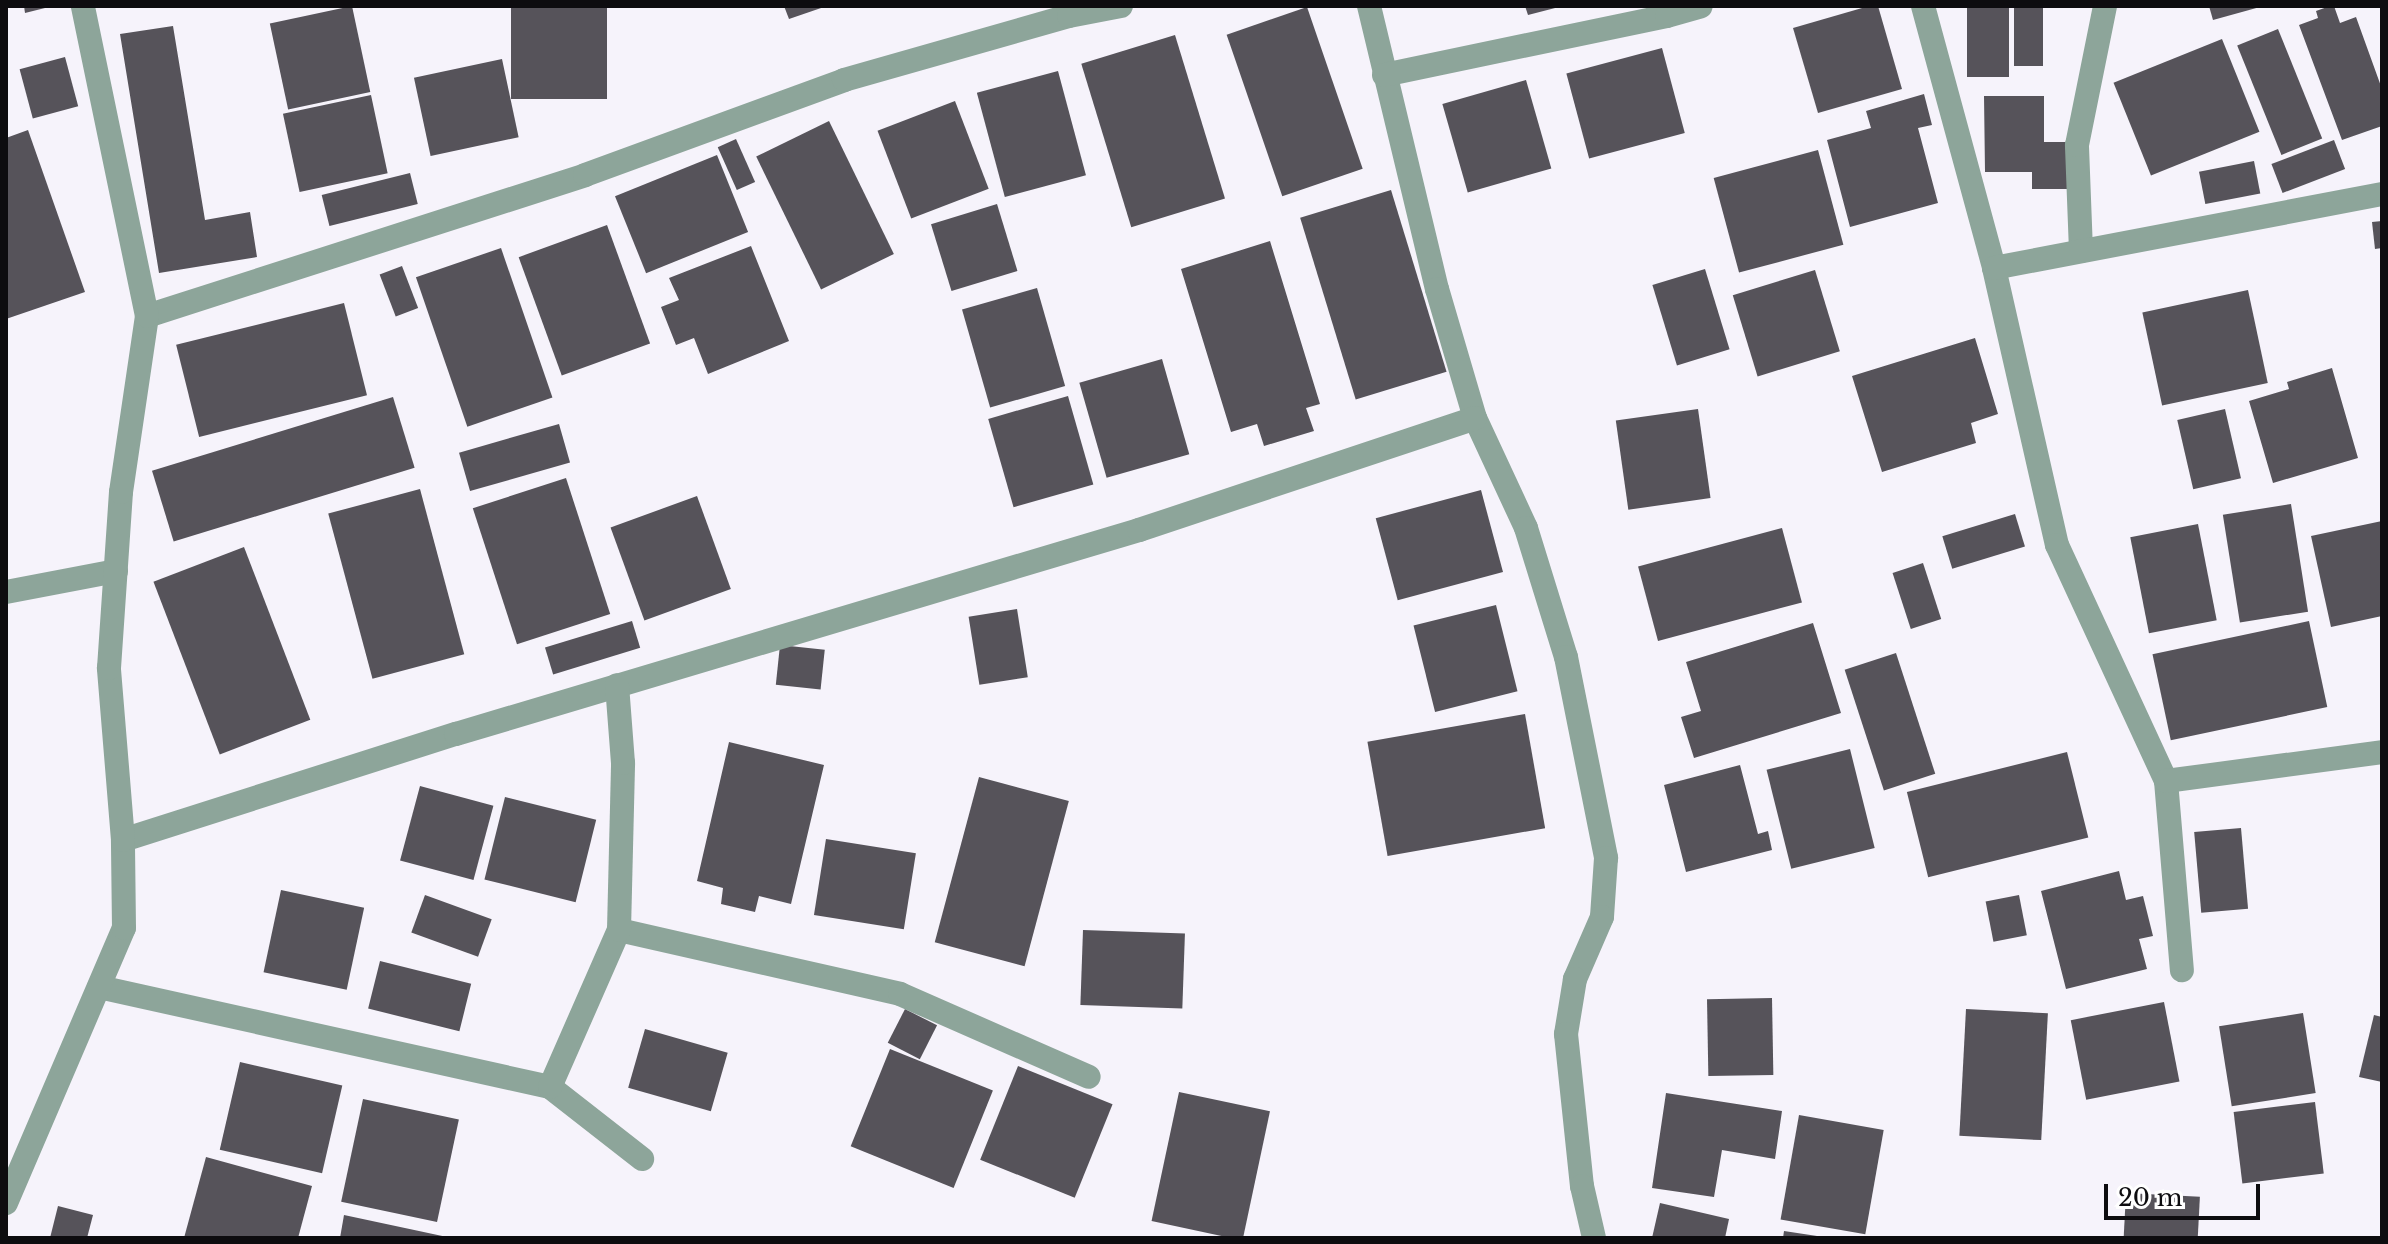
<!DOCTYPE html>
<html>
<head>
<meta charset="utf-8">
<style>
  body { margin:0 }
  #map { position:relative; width:2388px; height:1244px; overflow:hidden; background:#f6f3fb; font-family:"Libre Baskerville",serif }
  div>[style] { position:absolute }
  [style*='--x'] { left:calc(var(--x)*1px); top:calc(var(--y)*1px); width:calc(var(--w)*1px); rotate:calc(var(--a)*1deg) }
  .building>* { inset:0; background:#56535a; transform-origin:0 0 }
  .minor>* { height:24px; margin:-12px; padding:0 12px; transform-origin:12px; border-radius:12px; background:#8da59a }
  span { translate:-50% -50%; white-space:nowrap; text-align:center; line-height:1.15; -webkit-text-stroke:8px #fff; paint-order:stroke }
  .frame { position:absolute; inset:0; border:8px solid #0d0c0f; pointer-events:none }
  .scale { position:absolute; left:2104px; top:1184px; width:156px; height:36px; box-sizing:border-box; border:4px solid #0d0c0f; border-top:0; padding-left:10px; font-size:24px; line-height:28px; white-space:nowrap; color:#0d0c0f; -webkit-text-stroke:6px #fff; paint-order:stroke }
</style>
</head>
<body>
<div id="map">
  <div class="building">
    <div style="clip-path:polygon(24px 6px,48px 6px,49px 7px,25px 13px)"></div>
    <div style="left:352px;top:6px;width:88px;height:84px;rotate:78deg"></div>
    <div style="left:511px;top:6px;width:96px;height:93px"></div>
    <div style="clip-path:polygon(784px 6px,824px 6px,824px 7px,789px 19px)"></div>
    <div style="clip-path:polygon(1525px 6px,1559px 6px,1559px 7px,1528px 15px)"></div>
    <div style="clip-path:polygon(1869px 6px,1878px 6px,1902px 89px,1818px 113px,1793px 28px)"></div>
    <div style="left:1967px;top:6px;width:42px;height:71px"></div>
    <div style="left:2014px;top:6px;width:29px;height:60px"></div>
    <div style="clip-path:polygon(2209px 6px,2260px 6px,2260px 7px,2213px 20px)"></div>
    <div style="clip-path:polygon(2330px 6px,2334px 6px,2340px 23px,2356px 17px,2382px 89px,2382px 126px,2342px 140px,2299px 25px,2318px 18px,2316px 11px)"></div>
    <div style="left:1307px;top:7px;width:171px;height:85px;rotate:71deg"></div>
    <div style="clip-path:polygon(173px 26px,205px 220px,250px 212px,257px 257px,159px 273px,120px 34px)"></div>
    <div style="left:2278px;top:29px;width:118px;height:44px;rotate:68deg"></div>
    <div style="left:1175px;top:35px;width:171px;height:98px;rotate:73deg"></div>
    <div style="left:2222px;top:39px;width:100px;height:117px;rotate:68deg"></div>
    <div style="left:1662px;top:48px;width:88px;height:99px;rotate:75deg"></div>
    <div style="left:65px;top:57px;width:51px;height:47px;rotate:75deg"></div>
    <div style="left:502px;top:59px;width:80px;height:90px;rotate:78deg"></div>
    <div style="left:1058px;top:71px;width:108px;height:84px;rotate:75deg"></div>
    <div style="left:1526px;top:80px;width:92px;height:87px;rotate:74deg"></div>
    <div style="clip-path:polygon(1924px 94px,1932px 125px,1918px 128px,1938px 203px,1850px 227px,1827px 140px,1871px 128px,1866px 111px)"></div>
    <div style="left:371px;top:95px;width:80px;height:90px;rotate:78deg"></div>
    <div style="clip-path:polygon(1984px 96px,2044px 96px,2044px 142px,2067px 142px,2067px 189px,2032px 189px,2032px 172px,1985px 172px)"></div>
    <div style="left:955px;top:101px;width:94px;height:83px;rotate:69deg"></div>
    <div style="left:829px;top:121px;width:148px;height:81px;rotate:64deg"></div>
    <div style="clip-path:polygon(28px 130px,85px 292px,6px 319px,6px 138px)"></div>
    <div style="left:736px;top:139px;width:47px;height:20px;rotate:66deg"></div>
    <div style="left:2334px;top:140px;width:31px;height:67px;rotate:69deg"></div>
    <div style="left:1818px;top:150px;width:98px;height:108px;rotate:75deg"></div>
    <div style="left:717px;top:155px;width:83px;height:110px;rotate:68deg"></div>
    <div style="left:2254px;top:161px;width:33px;height:56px;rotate:79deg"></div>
    <div style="left:410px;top:173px;width:32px;height:91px;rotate:76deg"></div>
    <div style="left:1391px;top:190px;width:190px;height:95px;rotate:73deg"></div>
    <div style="left:997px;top:204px;width:70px;height:69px;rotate:73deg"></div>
    <div style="clip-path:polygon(2382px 221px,2382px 248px,2375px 249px,2372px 222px)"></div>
    <div style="left:607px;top:225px;width:126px;height:94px;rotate:70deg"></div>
    <div style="clip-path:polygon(1270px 241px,1320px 404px,1306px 408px,1314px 431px,1264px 446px,1257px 424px,1231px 432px,1181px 269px)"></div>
    <div style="clip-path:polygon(751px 246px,789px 341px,708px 374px,694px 338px,676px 345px,661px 307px,679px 300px,669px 278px)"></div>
    <div style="left:501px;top:248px;width:158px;height:90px;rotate:71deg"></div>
    <div style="left:402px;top:266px;width:45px;height:24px;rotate:69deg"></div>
    <div style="left:1705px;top:269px;width:84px;height:55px;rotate:73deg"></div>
    <div style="left:1815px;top:270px;width:85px;height:86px;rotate:73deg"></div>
    <div style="left:1037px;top:288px;width:102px;height:78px;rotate:74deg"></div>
    <div style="left:2248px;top:290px;width:95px;height:108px;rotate:78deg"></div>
    <div style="left:344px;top:303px;width:95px;height:173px;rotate:76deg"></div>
    <div style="clip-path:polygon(1975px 338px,1998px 414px,1971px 423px,1976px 443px,1882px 472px,1852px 376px)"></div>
    <div style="left:1162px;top:359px;width:99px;height:86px;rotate:74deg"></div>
    <div style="clip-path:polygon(2332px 368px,2358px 458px,2273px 483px,2249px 401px,2289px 389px,2287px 382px)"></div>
    <div style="left:1068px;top:396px;width:92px;height:83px;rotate:74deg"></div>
    <div style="left:393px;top:397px;width:74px;height:252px;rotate:73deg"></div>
    <div style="left:1698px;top:409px;width:90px;height:83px;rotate:82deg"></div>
    <div style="left:2225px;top:409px;width:71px;height:49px;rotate:77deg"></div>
    <div style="left:559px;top:424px;width:40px;height:104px;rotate:74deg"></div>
    <div style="left:566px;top:478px;width:143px;height:98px;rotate:72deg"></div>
    <div style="left:420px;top:489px;width:171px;height:95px;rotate:75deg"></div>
    <div style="left:1481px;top:490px;width:85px;height:109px;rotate:75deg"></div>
    <div style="left:697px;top:496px;width:99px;height:92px;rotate:70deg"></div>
    <div style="left:2291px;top:504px;width:109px;height:69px;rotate:81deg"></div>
    <div style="left:2015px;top:514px;width:34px;height:76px;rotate:73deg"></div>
    <div style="clip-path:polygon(2382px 521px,2382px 616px,2331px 627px,2311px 536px)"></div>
    <div style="left:2198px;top:524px;width:98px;height:69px;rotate:79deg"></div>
    <div style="left:1782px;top:528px;width:77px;height:149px;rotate:75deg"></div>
    <div style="left:244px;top:547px;width:185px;height:97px;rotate:69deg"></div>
    <div style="left:1923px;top:563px;width:59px;height:32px;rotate:72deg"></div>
    <div style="left:1496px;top:605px;width:89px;height:85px;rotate:76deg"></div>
    <div style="left:1017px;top:609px;width:69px;height:49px;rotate:81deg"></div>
    <div style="left:632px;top:621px;width:28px;height:91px;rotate:73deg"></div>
    <div style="left:2309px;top:621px;width:88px;height:160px;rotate:78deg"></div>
    <div style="clip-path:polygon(1813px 623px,1841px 713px,1694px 758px,1681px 717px,1701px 711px,1686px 662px)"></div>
    <div style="left:780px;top:645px;width:45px;height:40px;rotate:6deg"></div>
    <div style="left:1896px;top:653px;width:127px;height:54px;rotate:72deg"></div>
    <div style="left:1525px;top:714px;width:116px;height:160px;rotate:80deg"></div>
    <div style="clip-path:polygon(729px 742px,824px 765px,791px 904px,759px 896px,755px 912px,721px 904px,723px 888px,697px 881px)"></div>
    <div style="left:1850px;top:749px;width:102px;height:86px;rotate:76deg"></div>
    <div style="left:2067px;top:752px;width:88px;height:165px;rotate:76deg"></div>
    <div style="clip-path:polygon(1740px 765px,1758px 834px,1768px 831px,1772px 850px,1686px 872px,1664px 785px)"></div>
    <div style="left:979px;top:777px;width:93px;height:171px;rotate:15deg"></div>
    <div style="left:420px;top:786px;width:76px;height:77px;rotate:15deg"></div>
    <div style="left:505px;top:797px;width:94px;height:85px;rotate:14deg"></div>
    <div style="left:2241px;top:828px;width:81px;height:47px;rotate:85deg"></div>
    <div style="left:826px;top:839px;width:91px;height:77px;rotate:9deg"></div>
    <div style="clip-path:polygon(2119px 871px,2126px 900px,2143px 896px,2153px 936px,2139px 939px,2147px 969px,2066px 989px,2041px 891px)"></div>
    <div style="left:281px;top:890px;width:85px;height:84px;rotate:12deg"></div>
    <div style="left:425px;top:895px;width:71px;height:40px;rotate:20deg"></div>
    <div style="left:2019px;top:895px;width:41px;height:34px;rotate:79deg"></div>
    <div style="left:1083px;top:930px;width:102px;height:75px;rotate:2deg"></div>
    <div style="left:380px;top:961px;width:94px;height:49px;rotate:14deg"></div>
    <div style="left:1772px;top:998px;width:77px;height:65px;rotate:89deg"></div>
    <div style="left:2164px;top:1002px;width:81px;height:95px;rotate:79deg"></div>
    <div style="left:905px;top:1009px;width:36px;height:38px;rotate:27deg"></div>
    <div style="left:1966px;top:1009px;width:82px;height:127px;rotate:3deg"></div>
    <div style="left:2303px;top:1013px;width:81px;height:85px;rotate:81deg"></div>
    <div style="clip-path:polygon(2374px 1015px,2382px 1017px,2382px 1082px,2359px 1077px)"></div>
    <div style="left:645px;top:1029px;width:86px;height:61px;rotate:16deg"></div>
    <div style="left:890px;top:1049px;width:111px;height:105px;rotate:22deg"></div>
    <div style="left:240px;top:1062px;width:105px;height:90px;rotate:13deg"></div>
    <div style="left:1018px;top:1066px;width:102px;height:101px;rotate:22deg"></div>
    <div style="left:1179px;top:1092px;width:93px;height:132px;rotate:12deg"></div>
    <div style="clip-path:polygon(1666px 1093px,1782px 1111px,1775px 1159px,1722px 1150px,1714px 1197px,1652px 1188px)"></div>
    <div style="left:363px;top:1099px;width:98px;height:105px;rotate:12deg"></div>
    <div style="left:2315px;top:1102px;width:72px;height:82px;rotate:83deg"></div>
    <div style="left:1799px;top:1115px;width:86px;height:106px;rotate:10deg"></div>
    <div style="clip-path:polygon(206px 1157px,312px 1186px,298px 1238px,184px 1238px)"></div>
    <div style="left:2126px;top:1193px;width:74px;height:45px;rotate:3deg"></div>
    <div style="clip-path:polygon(1660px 1203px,1729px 1219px,1725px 1238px,1652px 1238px)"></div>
    <div style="clip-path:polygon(58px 1206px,93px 1215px,87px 1238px,50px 1238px)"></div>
    <div style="clip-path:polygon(344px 1215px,447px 1237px,447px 1238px,340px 1238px)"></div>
    <div style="clip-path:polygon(1784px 1231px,1817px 1236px,1817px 1238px,1783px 1238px)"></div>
  </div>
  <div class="minor">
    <div style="--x:1369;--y:6;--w:291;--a:76.5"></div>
    <div style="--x:1437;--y:289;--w:134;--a:73.6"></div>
    <div style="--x:1475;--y:418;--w:121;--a:65.1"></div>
    <div style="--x:1526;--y:528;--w:135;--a:72.8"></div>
    <div style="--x:1566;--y:657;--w:205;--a:78.7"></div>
    <div style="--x:1606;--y:858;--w:59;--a:93.9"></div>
    <div style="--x:1602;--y:917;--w:68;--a:113.5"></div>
    <div style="--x:1575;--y:979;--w:56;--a:99.3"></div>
    <div style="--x:1566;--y:1034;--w:153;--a:84"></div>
    <div style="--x:1582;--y:1186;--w:53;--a:77"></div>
    <div style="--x:1923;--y:6;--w:271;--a:74.8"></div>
    <div style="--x:1994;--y:268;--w:284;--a:77.2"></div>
    <div style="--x:2057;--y:545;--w:260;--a:65.2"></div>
    <div style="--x:2166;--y:781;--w:190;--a:85.2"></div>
    <div style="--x:1384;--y:75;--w:289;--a:-11.8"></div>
    <div style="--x:1667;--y:16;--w:35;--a:-16"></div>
    <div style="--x:2081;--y:251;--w:106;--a:-92.2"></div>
    <div style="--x:2077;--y:145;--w:142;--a:-78.6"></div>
    <div style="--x:1994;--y:268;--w:395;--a:-10.8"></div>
    <div style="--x:147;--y:316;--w:460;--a:-17.8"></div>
    <div style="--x:585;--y:175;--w:276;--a:-20.1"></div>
    <div style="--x:844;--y:80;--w:234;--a:-15.9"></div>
    <div style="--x:1069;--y:16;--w:53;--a:-10.9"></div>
    <div style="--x:6;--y:592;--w:112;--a:-10.8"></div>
    <div style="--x:2166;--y:781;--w:218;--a:-7.6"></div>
    <div style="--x:123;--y:840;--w:349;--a:-17.7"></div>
    <div style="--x:456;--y:734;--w:713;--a:-16.63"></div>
    <div style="--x:1139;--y:530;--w:354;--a:-18.4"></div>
    <div style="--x:619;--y:930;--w:288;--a:12.8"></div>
    <div style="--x:900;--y:994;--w:206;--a:23.7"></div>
    <div style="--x:99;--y:987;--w:462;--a:12.5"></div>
    <div style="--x:550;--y:1087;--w:117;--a:38"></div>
    <div style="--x:550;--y:1087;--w:171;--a:-66.3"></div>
    <div style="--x:619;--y:930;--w:167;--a:-88.6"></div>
    <div style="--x:623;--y:763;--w:78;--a:-94.4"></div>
    <div style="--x:6;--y:1203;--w:299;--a:-66.8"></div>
    <div style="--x:124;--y:928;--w:88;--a:-90.7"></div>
    <div style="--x:123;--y:840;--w:173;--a:-94.7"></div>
    <div style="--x:109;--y:668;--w:176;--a:-86.1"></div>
    <div style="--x:121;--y:492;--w:178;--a:-81.6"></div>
    <div style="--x:147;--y:316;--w:317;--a:-101.7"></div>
  </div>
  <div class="frame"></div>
  <div class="scale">20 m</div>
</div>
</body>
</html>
